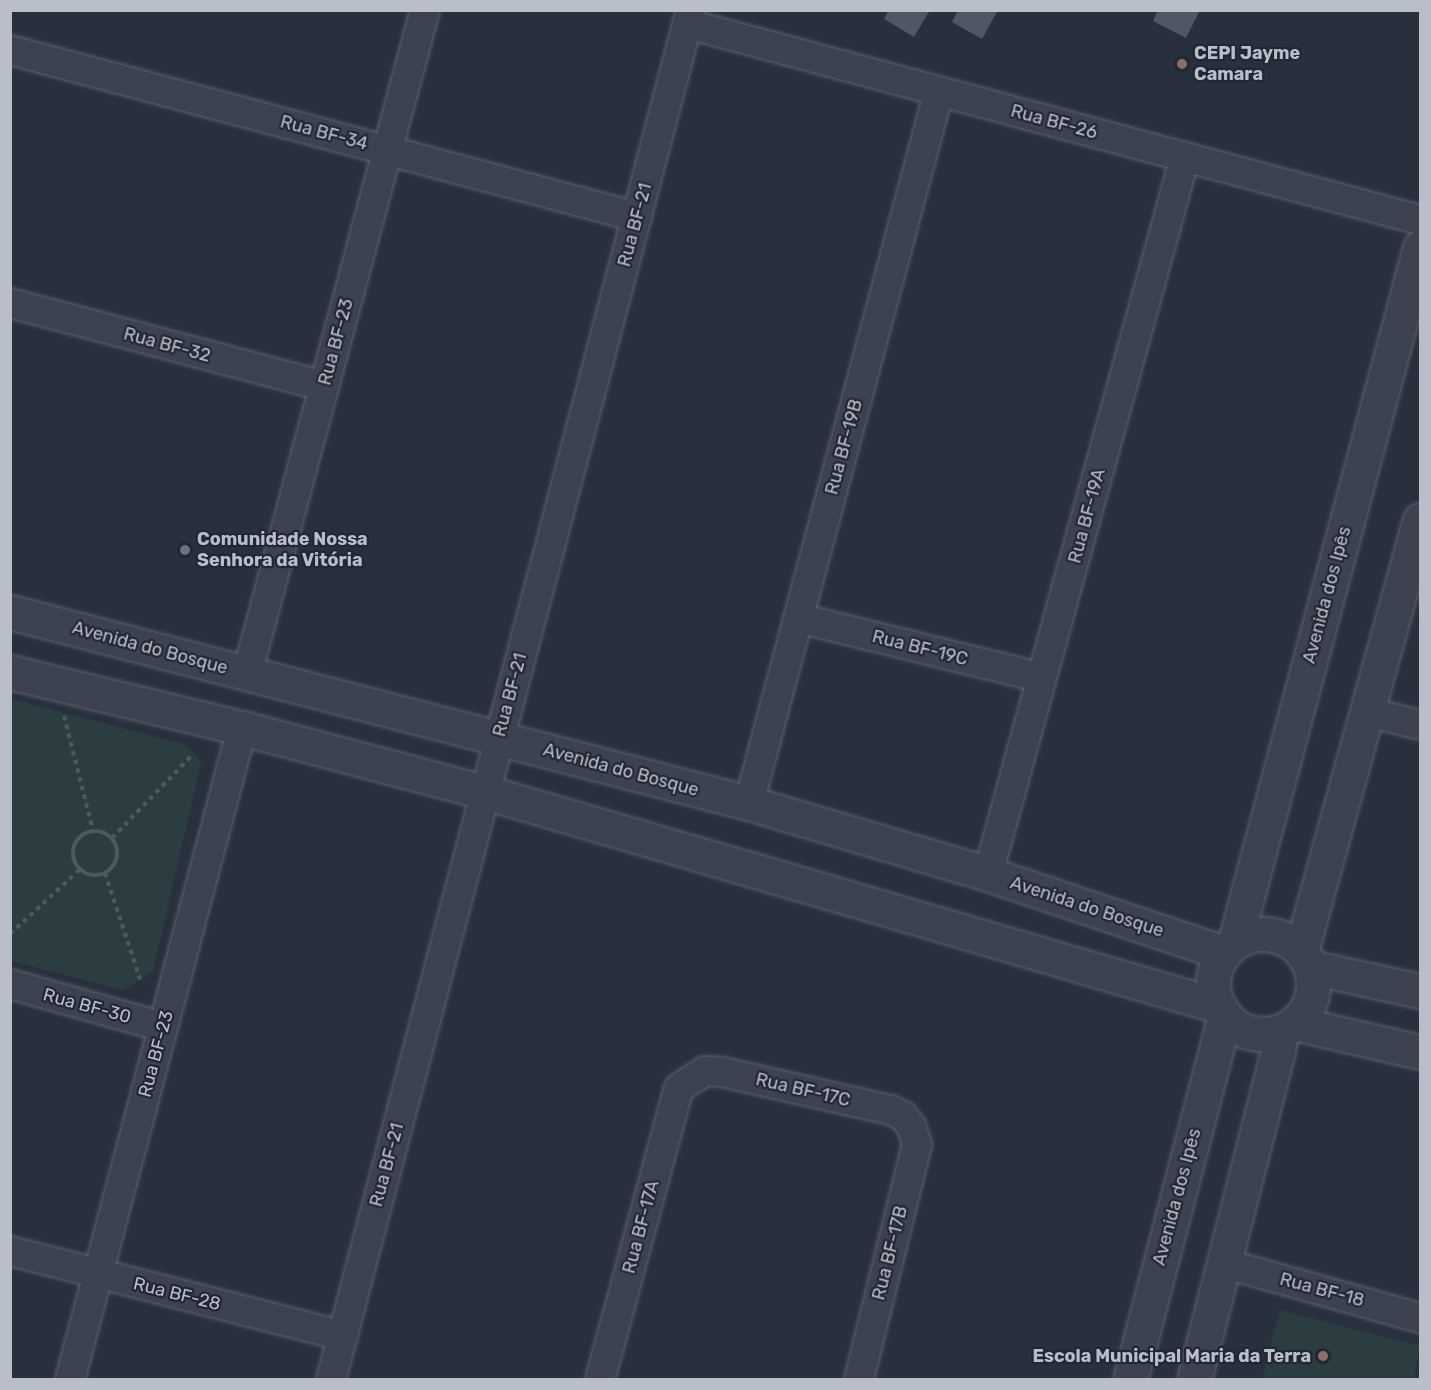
<!DOCTYPE html>
<html>
<head>
<meta charset="utf-8">
<style>
  body { margin:0 }
  #map { position:relative; width:1431px; height:1390px; overflow:hidden; background:#28303e; font-family:Rubik,sans-serif }
  div>[style] { position:absolute }
  [style*='--x'] { left:calc(var(--x)*1px); top:calc(var(--y)*1px); width:calc(var(--w)*1px); rotate:calc(var(--a)*1deg) }
  .green>* { inset:0; background:#2b3d40 }
  .building>* { inset:0; background:#4f5767 }
  .path>* { height:4px; margin-top:-2px; transform-origin:0; background:repeating-linear-gradient(90deg,#4a5a5e 0 4.5px,transparent 0 9px) }
  .path>.ring { margin:-2px; padding:0; box-sizing:content-box; background:none; border:4px solid #4a5a5e; border-radius:50% }
  .roads { filter:drop-shadow(0 0 2px #5a606c) drop-shadow(0 0 2px #5a606c) }
  .minor>* { height:28px; margin:-14px; padding:0 14px; transform-origin:14px; border-radius:14px; background:#3c424f }
  .tertiary>* { height:33px; margin:-16.5px; padding:0 16.5px; transform-origin:16.5px; border-radius:16.5px; background:#3c424f }
  .tertiary>.ring { margin:-16.5px; padding:0; box-sizing:content-box; background:none; border:33px solid #3c424f; border-radius:50% }
  .dots>* { width:16px; height:16px; translate:-50% -50%; box-sizing:border-box; border:3px solid #212734; border-radius:50% }
  span { translate:-50% -50%; white-space:nowrap; text-align:center; line-height:1.15; -webkit-text-stroke:4.5px #212734; paint-order:stroke }
  .poi-label { font-size:18px; color:#b9bec9; font-weight:700 }
  .left { translate:0 -50%; text-align:left }
  .right { translate:-100% -50%; text-align:right }
  .street-label { font-size:18px; color:#b9bec9 }
  .frame { position:absolute; inset:0; border:12px solid #b9bec9; pointer-events:none }
</style>
</head>
<body>
<div id="map">
  <div class="green">
    <div style="clip-path:polygon(11px 699px,187px 745px,201px 763px,153px 971px,124px 990px,11px 961px)"></div>
    <div style="clip-path:polygon(1280px 1310px,1420px 1346px,1414px 1379px,1262px 1379px)"></div>
  </div>
  <div class="building">
    <div style="clip-path:polygon(889px 10px,930px 10px,914px 37px,884px 19px)"></div>
    <div style="clip-path:polygon(958px 10px,998px 10px,982px 39px,952px 22px)"></div>
    <div style="clip-path:polygon(1158px 10px,1200px 10px,1186px 38px,1153px 21px)"></div>
  </div>
  <div class="path">
    <div style="--x:64;--y:716;--w:119;--a:75.8"></div>
    <div class="ring" style="left:73px;top:831px;width:40px;height:40px"></div>
    <div style="--x:112;--y:838;--w:117;--a:-46"></div>
    <div style="--x:105;--y:873;--w:112;--a:71.7"></div>
    <div style="--x:10;--y:934;--w:94;--a:-42.8"></div>
  </div>
  <div class="roads">
    <div class="minor">
      <div style="--x:688;--y:24;--w:758;--a:14.99"></div>
      <div style="--x:10;--y:50;--w:649;--a:14.91"></div>
      <div style="--x:10;--y:303;--w:325;--a:14.8"></div>
      <div style="--x:798;--y:618;--w:251;--a:13.8"></div>
      <div style="--x:247;--y:674;--w:687;--a:-74.99"></div>
      <div style="--x:1367;--y:712;--w:55;--a:13.8"></div>
      <div style="--x:749;--y:803;--w:737;--a:-75.06"></div>
      <div style="--x:988;--y:874;--w:744;--a:-74.64"></div>
      <div style="--x:10;--y:984;--w:159;--a:15.7"></div>
      <div style="--x:10;--y:1251;--w:344;--a:14.3"></div>
      <div style="--x:1223;--y:1263;--w:205;--a:15.6"></div>
      <div style="--x:70;--y:1380;--w:674;--a:-75.22"></div>
      <div style="--x:331;--y:1380;--w:1417;--a:-75.28"></div>
      <div style="--x:600;--y:1380;--w:302;--a:-74.9"></div>
      <div style="--x:679;--y:1088;--w:31;--a:-33"></div>
      <div style="--x:705;--y:1071;--w:17;--a:3"></div>
      <div style="--x:722;--y:1072;--w:173;--a:12.7"></div>
      <div style="--x:891;--y:1110;--w:13;--a:27"></div>
      <div style="--x:903;--y:1116;--w:13;--a:51"></div>
      <div style="--x:911;--y:1126;--w:20;--a:72"></div>
      <div style="--x:917;--y:1145;--w:242;--a:103.9"></div>
    </div>
    <div class="tertiary">
      <div style="--x:10;--y:612;--w:763;--a:14.49"></div>
      <div style="--x:749;--y:803;--w:249;--a:16.5"></div>
      <div style="--x:988;--y:874;--w:249;--a:18.5"></div>
      <div style="--x:10;--y:672;--w:239;--a:13.6"></div>
      <div style="--x:242;--y:728;--w:251;--a:14.8"></div>
      <div style="--x:485;--y:792;--w:765;--a:16.25"></div>
      <div class="ring" style="left:1213px;top:934px;width:67px;height:67px"></div>
      <div style="--x:1235;--y:942;--w:719;--a:-75.09"></div>
      <div style="--x:1301;--y:951;--w:447;--a:-74.6"></div>
      <div style="--x:1310;--y:967;--w:113;--a:12.3"></div>
      <div style="--x:1294;--y:1023;--w:129;--a:13"></div>
      <div style="--x:1130;--y:1380;--w:377;--a:-75.4"></div>
      <div style="--x:1194;--y:1380;--w:340;--a:-75.7"></div>
      <div style="--x:1278;--y:1051;--w:20;--a:-81"></div>
    </div>
  </div>
  <div class="dots">
    <div style="left:1182px;top:64px;background:#8d6e63"></div>
    <div style="left:185px;top:550px;background:#6b7280"></div>
    <div style="left:1323px;top:1356px;background:#8d6e63"></div>
  </div>
  <div class="poi-label">
    <span class="left" style="left:1194px;top:64px">CEPI Jayme<br>Camara</span>
    <span class="left" style="left:197px;top:550px">Comunidade Nossa<br>Senhora da Vitória</span>
    <span class="right" style="left:1311px;top:1356px">Escola Municipal Maria da Terra</span>
  </div>
  <div class="street-label">
    <span style="left:1054px;top:122px;rotate:15deg">Rua BF-26</span>
    <span style="left:324px;top:133px;rotate:15deg">Rua BF-34</span>
    <span style="left:635px;top:225px;rotate:-75deg">Rua BF-21</span>
    <span style="left:336px;top:342px;rotate:-75deg">Rua BF-23</span>
    <span style="left:167px;top:345px;rotate:15deg">Rua BF-32</span>
    <span style="left:844px;top:447px;rotate:-75deg">Rua BF-19B</span>
    <span style="left:1087px;top:516px;rotate:-75deg">Rua BF-19A</span>
    <span style="left:1327px;top:595px;rotate:-75deg">Avenida dos Ipês</span>
    <span style="left:150px;top:648px;rotate:15deg">Avenida do Bosque</span>
    <span style="left:920px;top:648px;rotate:14deg">Rua BF-19C</span>
    <span style="left:510px;top:695px;rotate:-75deg">Rua BF-21</span>
    <span style="left:621px;top:770px;rotate:15deg">Avenida do Bosque</span>
    <span style="left:1087px;top:907px;rotate:18deg">Avenida do Bosque</span>
    <span style="left:87px;top:1006px;rotate:15deg">Rua BF-30</span>
    <span style="left:156px;top:1054px;rotate:-75deg">Rua BF-23</span>
    <span style="left:803px;top:1090px;rotate:13deg">Rua BF-17C</span>
    <span style="left:387px;top:1165px;rotate:-75deg">Rua BF-21</span>
    <span style="left:1177px;top:1197px;rotate:-75deg">Avenida dos Ipês</span>
    <span style="left:641px;top:1227px;rotate:-75deg">Rua BF-17A</span>
    <span style="left:890px;top:1253px;rotate:-76deg">Rua BF-17B</span>
    <span style="left:1322px;top:1290px;rotate:15deg">Rua BF-18</span>
    <span style="left:177px;top:1294px;rotate:14deg">Rua BF-28</span>
  </div>
  <div class="frame"></div>
</div>
</body>
</html>
